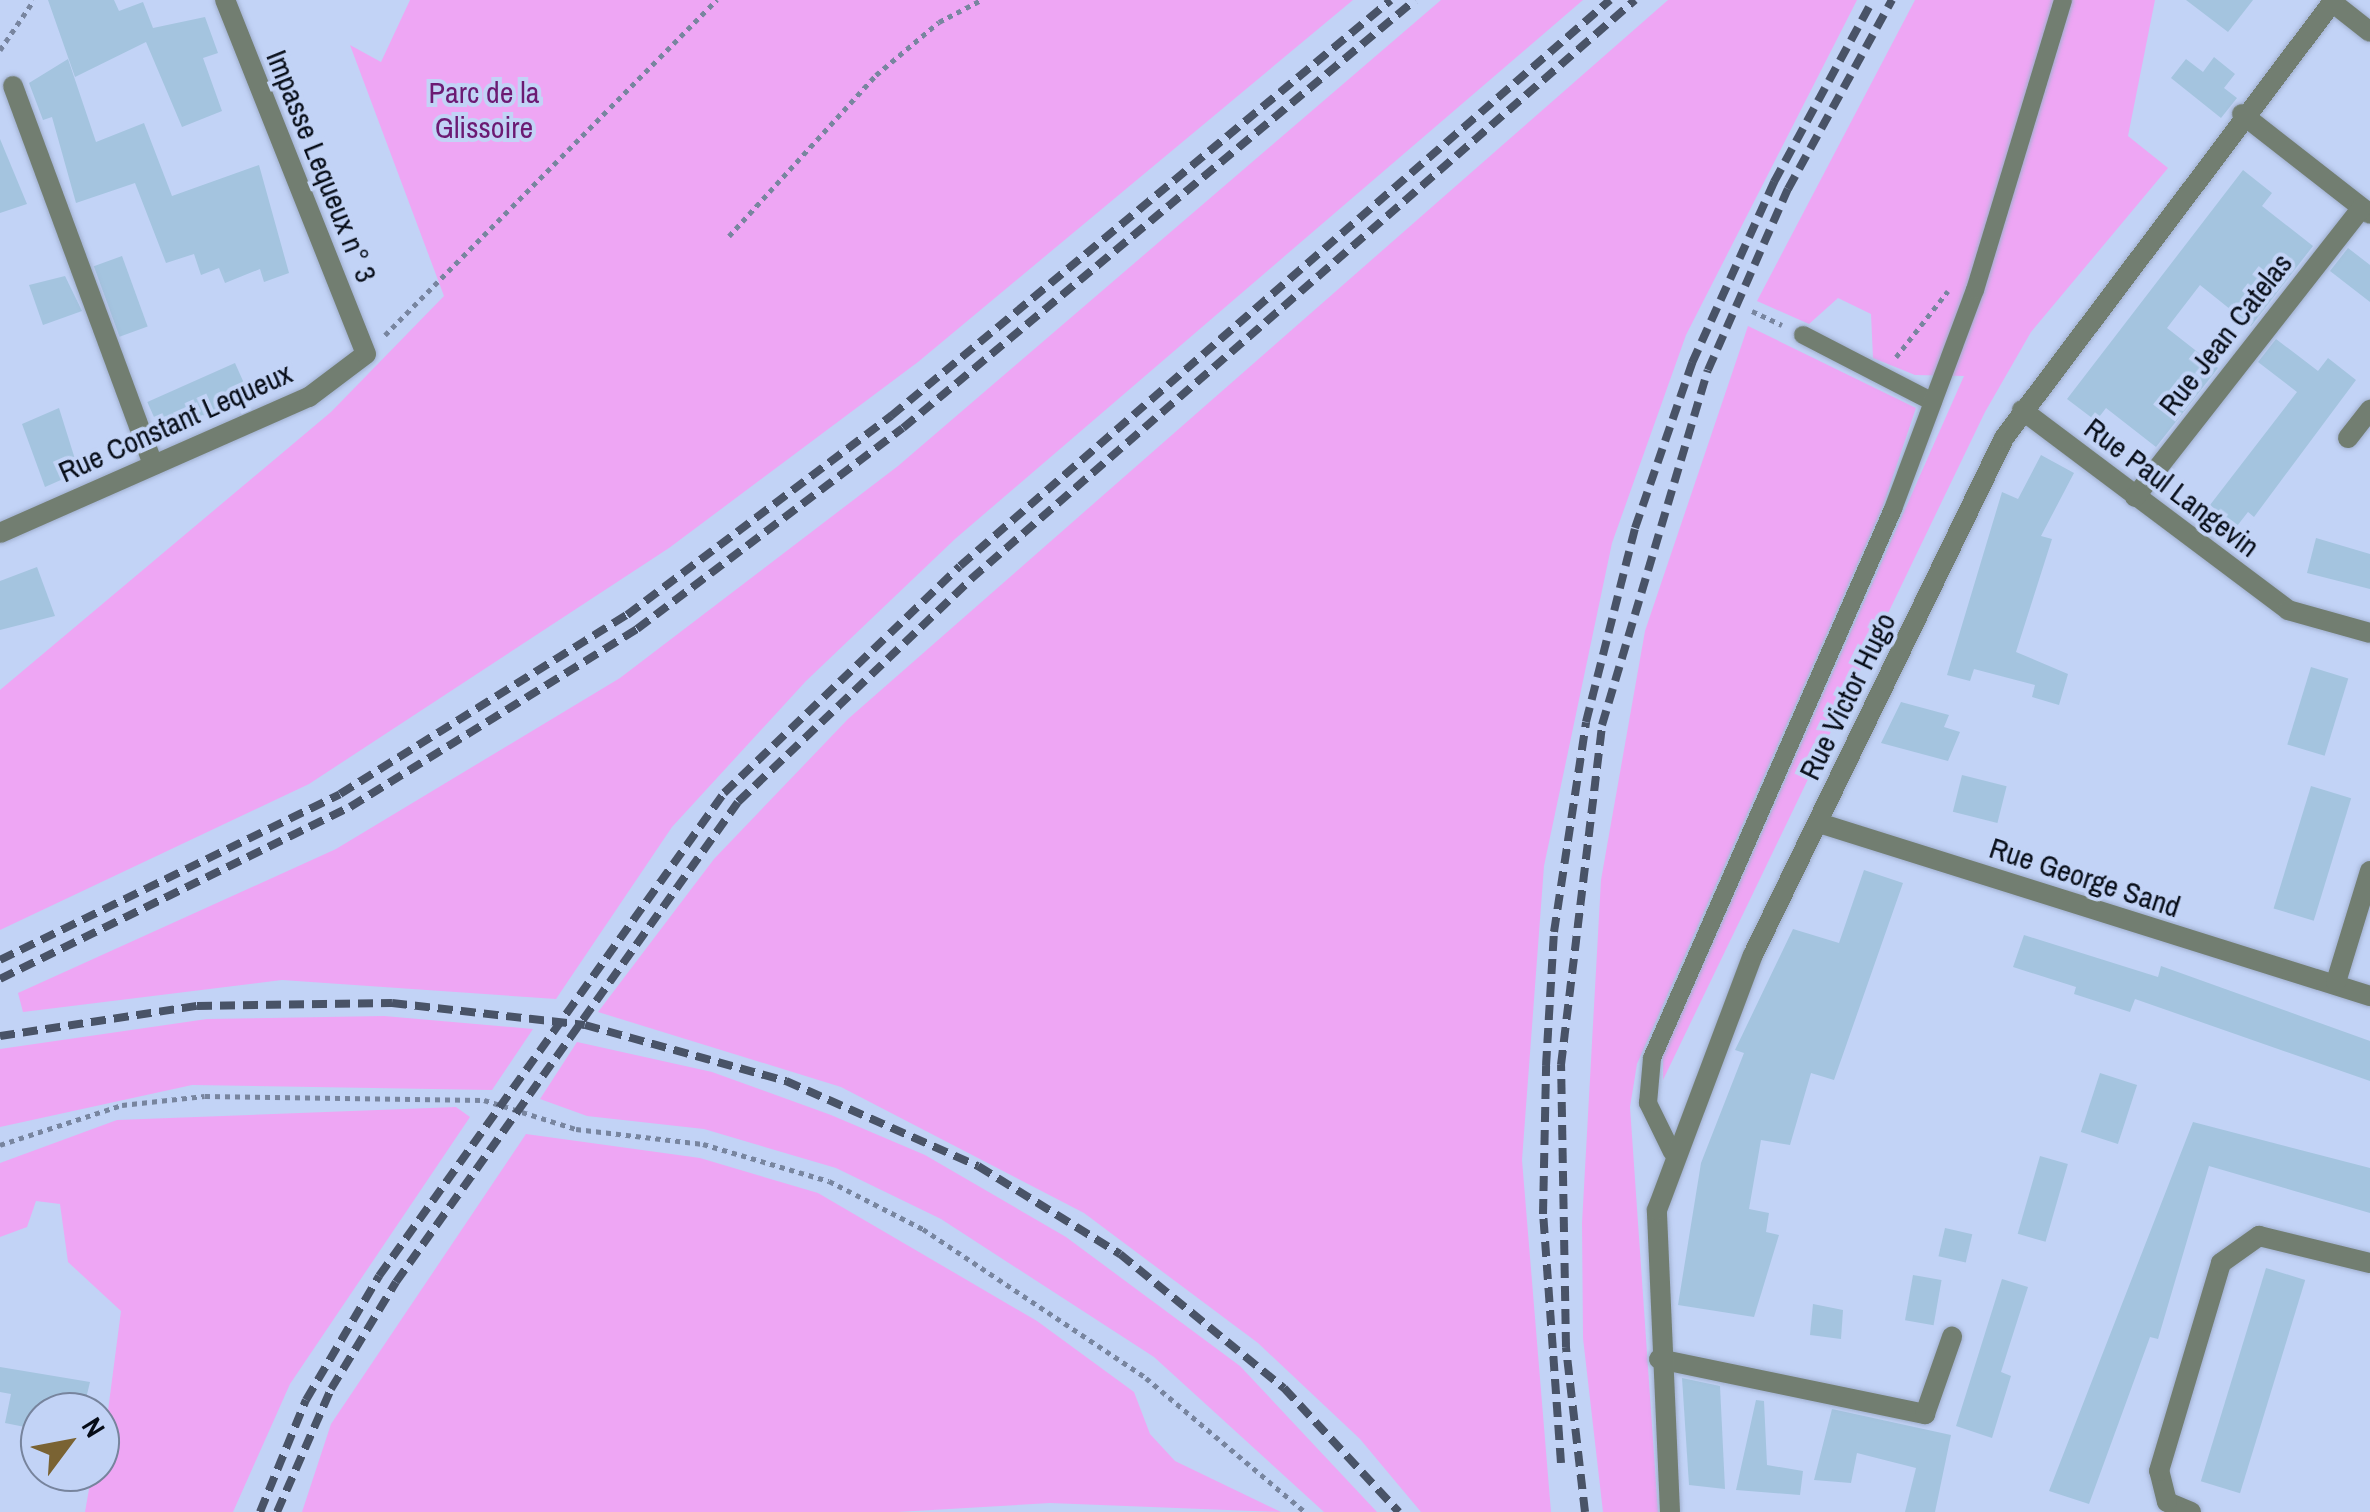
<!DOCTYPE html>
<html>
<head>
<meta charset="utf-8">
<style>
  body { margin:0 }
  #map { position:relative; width:2370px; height:1512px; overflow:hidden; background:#c2d3f6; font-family:"Archivo Narrow",sans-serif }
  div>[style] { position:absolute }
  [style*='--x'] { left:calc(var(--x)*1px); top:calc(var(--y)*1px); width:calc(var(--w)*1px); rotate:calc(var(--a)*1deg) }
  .green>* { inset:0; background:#eea6f4 }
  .building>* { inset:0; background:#a4c4df; transform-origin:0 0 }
  .path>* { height:5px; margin-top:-2.5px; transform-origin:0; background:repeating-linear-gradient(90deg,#78859f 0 5px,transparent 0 10px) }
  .roads { filter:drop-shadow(0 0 2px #a0afce) drop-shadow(0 0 2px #a0afce) }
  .service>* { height:18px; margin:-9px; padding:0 9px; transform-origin:9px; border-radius:9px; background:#727e71 }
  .minor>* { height:20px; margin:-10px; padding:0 10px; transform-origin:10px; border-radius:10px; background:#727e71 }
  .rail>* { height:8px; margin-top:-4px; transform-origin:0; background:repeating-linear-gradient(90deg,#495367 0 15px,transparent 0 23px) }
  span { translate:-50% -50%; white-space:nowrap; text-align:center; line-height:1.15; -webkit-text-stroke:8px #c2d3f6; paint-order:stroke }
  .park-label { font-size:30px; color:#6c1a73 }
  .street-label { font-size:30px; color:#070d18 }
  .north { position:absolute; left:20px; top:1392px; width:100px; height:100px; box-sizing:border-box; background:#c2d3f6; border:2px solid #77849d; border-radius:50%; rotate:58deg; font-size:28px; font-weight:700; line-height:40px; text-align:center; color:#070d18 }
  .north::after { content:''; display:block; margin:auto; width:35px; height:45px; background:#7a6333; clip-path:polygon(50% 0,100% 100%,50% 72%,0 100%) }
</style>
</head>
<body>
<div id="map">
  <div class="green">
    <div style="clip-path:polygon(410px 0,1353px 0,918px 362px,669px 548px,309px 784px,0 930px,0 690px,331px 412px,444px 296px,350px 45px,381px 62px)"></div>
    <div style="clip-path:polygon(1441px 0,1583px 0,955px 539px,806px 681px,672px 827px,556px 999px,282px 980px,23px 1012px,18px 993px,336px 849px,620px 678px,898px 466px)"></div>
    <div style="clip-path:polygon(1668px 0,1857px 0,1686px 335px,1612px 543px,1544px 866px,1522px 1160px,1551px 1512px,1421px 1512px,1360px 1439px,1258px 1343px,1084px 1213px,841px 1087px,598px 1012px,714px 859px,848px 719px)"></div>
    <div style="clip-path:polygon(1915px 0,2155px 0,2128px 136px,2168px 168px,2031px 332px,1985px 412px,1663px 1080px,1663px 1056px,1964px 376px,1915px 375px,1873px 358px,1871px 314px,1838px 298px,1809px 324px,1757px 301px)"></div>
    <div style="clip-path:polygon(1748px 326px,1916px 408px,1883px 506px,1637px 1064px,1630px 1107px,1658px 1512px,1603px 1512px,1583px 1338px,1582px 1223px,1601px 880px,1645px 631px)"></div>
    <div style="clip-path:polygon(384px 1016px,533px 1029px,492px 1090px,192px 1085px,0 1127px,0 1049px,207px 1019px)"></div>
    <div style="clip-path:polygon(577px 1042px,712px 1072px,831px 1115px,925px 1155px,1066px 1237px,1240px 1366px,1377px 1512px,1324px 1512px,1154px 1357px,941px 1219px,836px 1168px,704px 1129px,587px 1116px,540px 1099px)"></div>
    <div style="clip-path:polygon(456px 1107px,470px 1117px,290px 1384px,233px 1512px,85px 1512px,92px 1472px,100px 1472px,121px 1311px,68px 1262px,60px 1204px,36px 1201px,27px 1227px,0 1237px,0 1163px,117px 1120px)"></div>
    <div style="clip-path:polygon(526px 1134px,700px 1158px,818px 1193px,1037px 1321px,1134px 1392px,1150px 1434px,1175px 1461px,1281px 1512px,1050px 1503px,897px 1512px,302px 1512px,331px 1424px)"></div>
  </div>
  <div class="building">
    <div style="clip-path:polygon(48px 0,114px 0,119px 11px,143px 2px,153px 28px,205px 17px,218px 53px,203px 58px,222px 111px,182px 127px,146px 42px,75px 77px)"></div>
    <div style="clip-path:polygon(2186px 0,2253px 0,2228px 32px)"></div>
    <div style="clip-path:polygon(2214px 57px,2235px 74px,2224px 88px,2237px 98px,2221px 118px,2171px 78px,2186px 59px,2203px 72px)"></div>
    <div style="clip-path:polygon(68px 59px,96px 142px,144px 123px,172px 196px,259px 165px,289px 273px,264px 282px,260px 269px,225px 283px,219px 268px,201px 275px,194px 254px,166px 263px,135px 183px,76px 203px,52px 117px,43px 120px,29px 83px)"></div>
    <div style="clip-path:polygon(0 139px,27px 204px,0 213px)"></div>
    <div style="clip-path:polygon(2243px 170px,2272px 193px,2262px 206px,2313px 246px,2251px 326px,2200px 285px,2167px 328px,2218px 368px,2156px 447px,2106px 408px,2096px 421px,2067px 399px)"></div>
    <div style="clip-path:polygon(2348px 248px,2370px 265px,2370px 302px,2330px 271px)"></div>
    <div style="left:122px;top:256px;width:75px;height:30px;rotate:70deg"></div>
    <div style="clip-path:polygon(65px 276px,82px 311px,43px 325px,29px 285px)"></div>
    <div style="clip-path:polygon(2276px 339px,2318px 371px,2328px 358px,2356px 380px,2254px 517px,2248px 512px,2237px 526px,2210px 505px,2297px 392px,2258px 362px)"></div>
    <div style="left:235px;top:363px;width:35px;height:96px;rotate:66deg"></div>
    <div style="clip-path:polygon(59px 408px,79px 472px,45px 487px,22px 424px)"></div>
    <div style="clip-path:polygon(2041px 455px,2074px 473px,2041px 536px,2052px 539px,2016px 652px,2068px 674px,2059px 705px,2032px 697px,2035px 685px,1974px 669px,1970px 681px,1947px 675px,2002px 492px,2018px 499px)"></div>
    <div style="clip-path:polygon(2316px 538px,2370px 554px,2370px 589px,2307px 573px)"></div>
    <div style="clip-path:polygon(37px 567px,55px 616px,0 630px,0 581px)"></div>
    <div style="left:2311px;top:667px;width:39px;height:81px;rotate:17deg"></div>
    <div style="clip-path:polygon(1901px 702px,1949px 715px,1944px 727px,1960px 732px,1948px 761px,1881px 743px)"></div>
    <div style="left:1962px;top:775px;width:46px;height:38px;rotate:14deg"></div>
    <div style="left:2311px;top:786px;width:42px;height:128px;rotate:17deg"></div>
    <div style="clip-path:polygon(1864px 870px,1903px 883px,1834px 1080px,1811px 1073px,1790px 1145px,1761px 1140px,1749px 1209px,1769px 1213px,1766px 1232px,1779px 1235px,1754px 1317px,1678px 1305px,1701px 1163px,1744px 1053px,1735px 1050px,1793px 929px,1839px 943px)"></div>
    <div style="clip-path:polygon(2024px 935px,2158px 977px,2161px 966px,2370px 1041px,2370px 1081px,2135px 999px,2130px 1012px,2074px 994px,2076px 987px,2013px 967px)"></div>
    <div style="left:2100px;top:1073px;width:39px;height:62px;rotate:18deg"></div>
    <div style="clip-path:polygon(2193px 1122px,2370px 1168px,2370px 1213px,2209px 1166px,2158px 1339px,2150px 1337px,2089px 1504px,2049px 1491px)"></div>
    <div style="left:2040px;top:1156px;width:29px;height:81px;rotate:16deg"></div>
    <div style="left:1945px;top:1228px;width:28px;height:29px;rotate:13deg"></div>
    <div style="left:2266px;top:1268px;width:41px;height:223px;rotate:17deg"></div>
    <div style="left:1913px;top:1275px;width:29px;height:46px;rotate:10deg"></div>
    <div style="clip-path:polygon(2002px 1279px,2028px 1287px,2001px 1372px,2011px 1376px,1992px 1438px,1956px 1426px)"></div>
    <div style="clip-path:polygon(1813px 1304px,1843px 1310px,1841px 1339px,1810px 1335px)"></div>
    <div style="clip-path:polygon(0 1367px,90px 1382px,84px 1407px,52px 1401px,40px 1430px,5px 1423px,11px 1394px,0 1392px)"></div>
    <div style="clip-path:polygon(1682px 1378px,1720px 1386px,1725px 1489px,1689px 1485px)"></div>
    <div style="clip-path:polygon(1756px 1400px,1764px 1401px,1767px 1465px,1803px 1471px,1800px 1495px,1736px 1490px)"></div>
    <div style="clip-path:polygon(1832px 1409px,1951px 1435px,1935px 1512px,1905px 1512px,1916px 1468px,1857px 1453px,1851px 1483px,1814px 1480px)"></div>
  </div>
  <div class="path">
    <div style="--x:0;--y:50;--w:60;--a:-55.8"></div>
    <div style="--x:729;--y:236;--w:218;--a:-47.6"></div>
    <div style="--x:876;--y:75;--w:82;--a:-40.1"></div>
    <div style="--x:939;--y:22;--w:47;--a:-27.6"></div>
    <div style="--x:1752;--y:311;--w:33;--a:25"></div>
    <div style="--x:385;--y:335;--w:472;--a:-45.3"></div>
    <div style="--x:1896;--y:357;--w:84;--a:-51.8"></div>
    <div style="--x:0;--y:1145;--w:128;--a:-18.2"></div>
    <div style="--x:122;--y:1105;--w:83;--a:-6.2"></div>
    <div style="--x:205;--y:1096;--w:279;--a:0.8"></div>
    <div style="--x:484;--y:1100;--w:96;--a:17.5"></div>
    <div style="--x:576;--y:1129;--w:128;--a:6.7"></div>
    <div style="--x:703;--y:1144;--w:131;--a:16.4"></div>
    <div style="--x:829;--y:1181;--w:106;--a:27.1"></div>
    <div style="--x:923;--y:1229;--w:268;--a:33.7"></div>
    <div style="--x:1146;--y:1378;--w:208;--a:40.1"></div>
  </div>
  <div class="roads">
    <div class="service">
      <div style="--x:1803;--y:335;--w:146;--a:27.3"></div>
      <div style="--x:1672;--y:1152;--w:55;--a:-116.1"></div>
      <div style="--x:1648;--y:1103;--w:45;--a:-84.9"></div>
      <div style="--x:1652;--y:1058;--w:600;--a:-66.3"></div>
      <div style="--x:1893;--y:509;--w:234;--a:-69.5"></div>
      <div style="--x:1975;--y:290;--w:303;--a:-73.1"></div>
    </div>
    <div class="minor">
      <div style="--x:2332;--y:2;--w:48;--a:38.3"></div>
      <div style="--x:13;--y:86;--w:404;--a:69.7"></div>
      <div style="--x:2242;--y:114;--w:162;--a:38"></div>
      <div style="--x:2022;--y:410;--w:333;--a:36.9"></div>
      <div style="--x:2288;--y:610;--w:85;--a:15.7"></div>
      <div style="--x:2348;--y:438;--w:36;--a:-52"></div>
      <div style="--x:2135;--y:497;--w:367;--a:-51.9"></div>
      <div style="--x:0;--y:533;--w:338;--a:-23.8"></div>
      <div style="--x:309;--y:397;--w:71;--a:-37"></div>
      <div style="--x:366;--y:354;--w:381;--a:-111.7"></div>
      <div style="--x:1819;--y:823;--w:578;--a:17.43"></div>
      <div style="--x:2336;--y:982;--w:116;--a:-73"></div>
      <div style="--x:1659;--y:1359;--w:272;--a:11.7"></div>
      <div style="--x:1925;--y:1414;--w:82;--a:-70.7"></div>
      <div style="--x:1670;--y:1512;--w:302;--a:-92.5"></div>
      <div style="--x:1657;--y:1210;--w:272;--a:-69.4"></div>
      <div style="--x:1753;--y:955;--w:575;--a:-64.1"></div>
      <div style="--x:2004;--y:438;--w:548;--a:-53"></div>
      <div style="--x:2191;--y:1512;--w:26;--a:-157"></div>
      <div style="--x:2167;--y:1502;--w:32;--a:-104"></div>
      <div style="--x:2159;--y:1471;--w:217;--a:-73.4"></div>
      <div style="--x:2221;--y:1263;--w:47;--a:-35.4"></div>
      <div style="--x:2259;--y:1236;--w:114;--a:13.7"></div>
    </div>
  </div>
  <div class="rail">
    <div style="--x:0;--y:960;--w:378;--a:-26"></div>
    <div style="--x:340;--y:794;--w:338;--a:-32"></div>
    <div style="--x:627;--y:615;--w:331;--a:-37"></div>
    <div style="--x:891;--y:416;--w:650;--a:-39.76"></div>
    <div style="--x:0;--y:979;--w:390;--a:-26.2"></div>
    <div style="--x:350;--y:807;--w:338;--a:-31.8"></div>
    <div style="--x:637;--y:629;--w:333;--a:-37.1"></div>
    <div style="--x:903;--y:428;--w:667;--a:-39.89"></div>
    <div style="--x:0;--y:1036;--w:199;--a:-8.7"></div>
    <div style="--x:197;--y:1006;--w:195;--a:-0.9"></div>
    <div style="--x:392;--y:1003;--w:194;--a:6.5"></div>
    <div style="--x:585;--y:1025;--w:209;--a:15.6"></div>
    <div style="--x:786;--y:1081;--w:210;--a:23.9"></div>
    <div style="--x:978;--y:1166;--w:167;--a:31.8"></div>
    <div style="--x:1120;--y:1254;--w:212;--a:39.3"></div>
    <div style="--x:1284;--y:1388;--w:169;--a:47.2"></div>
    <div style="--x:1561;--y:1463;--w:250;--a:-94.1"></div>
    <div style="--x:1543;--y:1214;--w:148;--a:-88.8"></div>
    <div style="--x:1546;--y:1066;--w:134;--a:-86.6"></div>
    <div style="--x:1554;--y:932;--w:212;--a:-81.3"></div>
    <div style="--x:1586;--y:722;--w:200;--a:-75.8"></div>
    <div style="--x:1635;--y:528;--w:175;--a:-70.9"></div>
    <div style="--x:1692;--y:363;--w:199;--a:-65.6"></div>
    <div style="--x:1774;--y:182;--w:207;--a:-61.5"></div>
    <div style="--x:260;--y:1512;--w:121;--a:-67.7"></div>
    <div style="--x:306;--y:1400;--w:144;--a:-59.5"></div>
    <div style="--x:379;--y:1276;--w:594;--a:-54.46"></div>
    <div style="--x:724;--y:793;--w:327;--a:-43.9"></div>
    <div style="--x:960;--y:566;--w:862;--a:-41.05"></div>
    <div style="--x:277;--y:1512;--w:134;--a:-66.3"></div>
    <div style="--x:331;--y:1389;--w:125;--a:-58.7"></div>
    <div style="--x:396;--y:1282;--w:589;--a:-54.53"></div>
    <div style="--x:738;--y:802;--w:323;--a:-43.7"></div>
    <div style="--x:971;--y:579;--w:881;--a:-41.09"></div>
    <div style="--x:1585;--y:1512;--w:166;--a:-96.6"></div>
    <div style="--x:1566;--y:1347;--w:282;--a:-91"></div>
    <div style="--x:1561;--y:1065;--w:342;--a:-83.1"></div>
    <div style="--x:1602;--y:725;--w:370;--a:-73.4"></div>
    <div style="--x:1708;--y:370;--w:198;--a:-66.2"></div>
    <div style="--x:1788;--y:189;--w:216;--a:-61.2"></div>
  </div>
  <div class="park-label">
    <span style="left:484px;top:109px">Parc de la<br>Glissoire</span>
  </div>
  <div class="street-label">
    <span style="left:322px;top:166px;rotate:68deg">Impasse Lequeux n° 3</span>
    <span style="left:2225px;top:334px;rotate:-52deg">Rue Jean Catelas</span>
    <span style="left:175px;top:422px;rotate:-24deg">Rue Constant Lequeux</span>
    <span style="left:2172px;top:487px;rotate:37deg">Rue Paul Langevin</span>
    <span style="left:1847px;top:696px;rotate:-64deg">Rue Victor Hugo</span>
    <span style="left:2085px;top:877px;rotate:18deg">Rue George Sand</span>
  </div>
  <div class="north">N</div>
</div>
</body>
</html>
